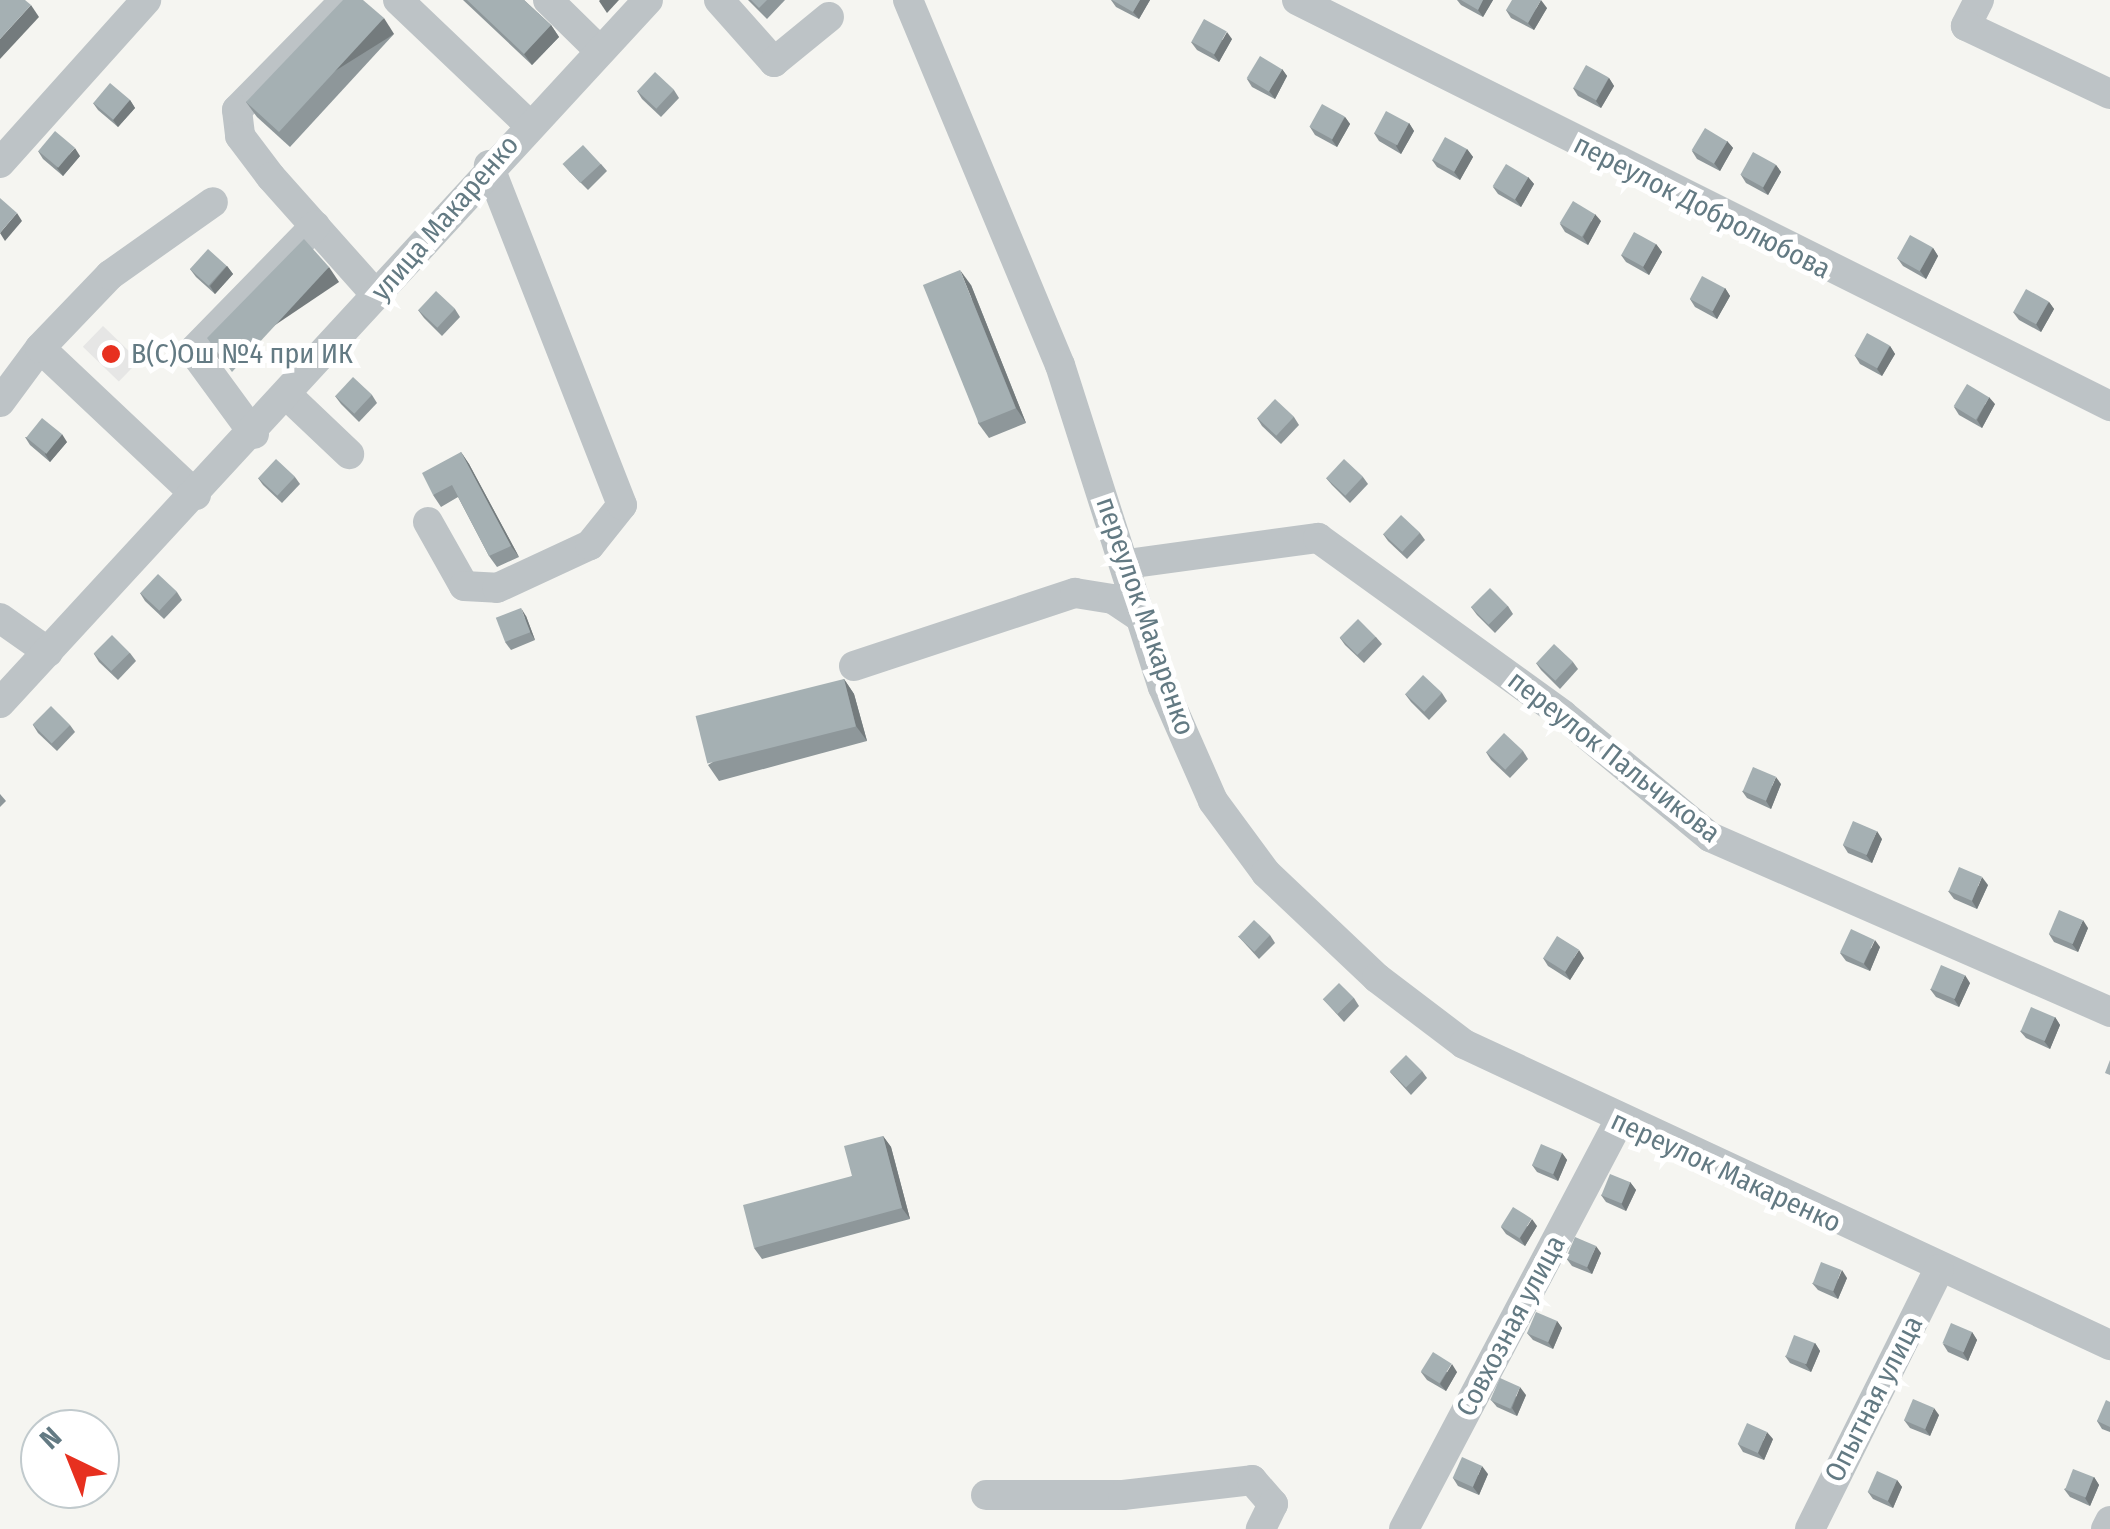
<!DOCTYPE html>
<html>
<head>
<meta charset="utf-8">
<style>
  body { margin:0 }
  #map { position:relative; width:2110px; height:1529px; overflow:hidden; background:#f5f5f1; font-family:"Fira Sans Condensed",sans-serif }
  div>[style] { position:absolute }
  [style*='--x'] { left:calc(var(--x)*1px); top:calc(var(--y)*1px); width:calc(var(--w)*1px); rotate:calc(var(--a)*1deg) }
  .built>* { inset:0; background:#e6e6e5; transform-origin:0 0 }
  .minor>* { height:30px; margin:-15px; padding:0 15px; transform-origin:15px; border-radius:15px; background:#bdc3c6 }
  .wall>* { inset:0; background:#8e979a }
  .shaded-wall>* { inset:0; background:#747b7d; transform-origin:0 0 }
  .building>* { inset:0; background:#a5b0b3; transform-origin:0 0 }
  .dots>* { width:28px; height:28px; translate:-50% -50%; box-sizing:border-box; border:5px solid #fff; border-radius:50% }
  span { translate:-50% -50%; white-space:nowrap; text-align:center; line-height:1.15; -webkit-text-stroke:10px #fff; paint-order:stroke }
  .street-label { font-size:28px; color:#637a83 }
  .poi-label { font-size:28px; color:#637a83 }
  .left { translate:0 -50%; text-align:left }
  .north { position:absolute; left:20px; top:1409px; width:100px; height:100px; box-sizing:border-box; background:#fff; border:2px solid #c1cacd; border-radius:50%; rotate:317deg; font-size:28px; font-weight:700; line-height:40px; text-align:center; color:#637a83 }
  .north::after { content:''; display:block; margin:auto; width:35px; height:45px; background:#e7301f; clip-path:polygon(50% 0,100% 100%,50% 72%,0 100%) }
</style>
</head>
<body>
<div id="map">
  <div class="built">
    <div style="left:103px;top:326px;width:50px;height:29px;rotate:44deg"></div>
  </div>
  <div class="minor">
    <div style="--x:345;--y:0;--w:154;--a:134.5"></div>
    <div style="--x:237;--y:110;--w:26;--a:83"></div>
    <div style="--x:240;--y:136;--w:51;--a:52.9"></div>
    <div style="--x:271;--y:177;--w:158;--a:48.3"></div>
    <div style="--x:398;--y:0;--w:180;--a:43.6"></div>
    <div style="--x:548;--y:0;--w:71;--a:44.4"></div>
    <div style="--x:719;--y:0;--w:83;--a:48.4"></div>
    <div style="--x:774;--y:62;--w:71;--a:-39.3"></div>
    <div style="--x:908;--y:0;--w:395;--a:67.4"></div>
    <div style="--x:1060;--y:365;--w:338;--a:72.3"></div>
    <div style="--x:1163;--y:687;--w:124;--a:66.3"></div>
    <div style="--x:1213;--y:801;--w:89;--a:53.6"></div>
    <div style="--x:1266;--y:873;--w:153;--a:43.4"></div>
    <div style="--x:1377;--y:978;--w:109;--a:37.2"></div>
    <div style="--x:1464;--y:1044;--w:713;--a:24.98"></div>
    <div style="--x:1297;--y:0;--w:909;--a:26.54"></div>
    <div style="--x:1979;--y:0;--w:29;--a:117"></div>
    <div style="--x:1966;--y:26;--w:159;--a:25.3"></div>
    <div style="--x:0;--y:163;--w:219;--a:-48.1"></div>
    <div style="--x:289;--y:397;--w:83;--a:43.5"></div>
    <div style="--x:0;--y:402;--w:67;--a:-53.5"></div>
    <div style="--x:254;--y:434;--w:103;--a:-126.3"></div>
    <div style="--x:193;--y:351;--w:175;--a:-45.7"></div>
    <div style="--x:196;--y:495;--w:214;--a:-136.7"></div>
    <div style="--x:40;--y:348;--w:101;--a:-46.2"></div>
    <div style="--x:110;--y:275;--w:126;--a:-35.3"></div>
    <div style="--x:428;--y:522;--w:73;--a:60.6"></div>
    <div style="--x:464;--y:586;--w:33;--a:3"></div>
    <div style="--x:497;--y:588;--w:102;--a:-24.8"></div>
    <div style="--x:590;--y:545;--w:51;--a:-51.3"></div>
    <div style="--x:622;--y:505;--w:365;--a:-111.4"></div>
    <div style="--x:1127;--y:564;--w:193;--a:-7.8"></div>
    <div style="--x:1318;--y:538;--w:302;--a:35.8"></div>
    <div style="--x:1563;--y:715;--w:191;--a:39.7"></div>
    <div style="--x:1710;--y:837;--w:437;--a:23.6"></div>
    <div style="--x:0;--y:618;--w:59;--a:35.3"></div>
    <div style="--x:854;--y:666;--w:233;--a:-18.3"></div>
    <div style="--x:1075;--y:593;--w:38;--a:9"></div>
    <div style="--x:1113;--y:599;--w:36;--a:34"></div>
    <div style="--x:0;--y:703;--w:956;--a:-47.33"></div>
    <div style="--x:986;--y:1495;--w:137;--a:0"></div>
    <div style="--x:1123;--y:1495;--w:130;--a:-6.6"></div>
    <div style="--x:1252;--y:1480;--w:32;--a:49"></div>
    <div style="--x:1273;--y:1504;--w:28;--a:116"></div>
    <div style="--x:1404;--y:1529;--w:459;--a:-62.2"></div>
    <div style="--x:1810;--y:1529;--w:290;--a:-63.6"></div>
    <div style="--x:2106;--y:1529;--w:9;--a:-63"></div>
  </div>
  <div class="wall">
    <div style="clip-path:polygon(463px 0,524px 0,551px 25px,559px 37px,532px 65px)"></div>
    <div style="clip-path:polygon(748px 0,785px 0,767px 19px)"></div>
    <div style="clip-path:polygon(1111px 0,1150px 0,1139px 19px,1116px 7px)"></div>
    <div style="clip-path:polygon(1457px 0,1493px 0,1483px 17px,1461px 5px)"></div>
    <div style="clip-path:polygon(1547px 8px,1534px 30px,1511px 18px,1506px 10px)"></div>
    <div style="clip-path:polygon(394px 34px,290px 147px,257px 117px,246px 102px)"></div>
    <div style="clip-path:polygon(1232px 39px,1219px 62px,1197px 50px,1191px 42px)"></div>
    <div style="clip-path:polygon(1282px 69px,1287px 76px,1275px 99px,1252px 87px,1247px 79px)"></div>
    <div style="clip-path:polygon(1609px 78px,1614px 86px,1601px 108px,1578px 96px,1573px 88px)"></div>
    <div style="clip-path:polygon(674px 90px,679px 98px,661px 117px,642px 99px,637px 91px)"></div>
    <div style="clip-path:polygon(130px 100px,135px 108px,118px 127px,98px 110px,93px 103px)"></div>
    <div style="clip-path:polygon(1345px 117px,1350px 124px,1337px 147px,1315px 135px,1310px 127px)"></div>
    <div style="clip-path:polygon(1409px 123px,1414px 131px,1401px 154px,1379px 141px,1374px 133px)"></div>
    <div style="clip-path:polygon(1727px 141px,1733px 148px,1720px 171px,1697px 159px,1692px 151px)"></div>
    <div style="clip-path:polygon(1467px 149px,1473px 157px,1460px 180px,1437px 167px,1432px 160px)"></div>
    <div style="clip-path:polygon(38px 151px,80px 156px,63px 176px,43px 159px)"></div>
    <div style="clip-path:polygon(601px 164px,607px 171px,588px 190px,570px 172px,564px 165px)"></div>
    <div style="clip-path:polygon(1776px 165px,1781px 172px,1768px 195px,1746px 183px,1741px 175px)"></div>
    <div style="clip-path:polygon(1528px 177px,1534px 184px,1521px 207px,1498px 194px,1493px 187px)"></div>
    <div style="clip-path:polygon(1601px 221px,1588px 245px,1565px 232px,1560px 224px)"></div>
    <div style="clip-path:polygon(1656px 244px,1662px 252px,1649px 275px,1626px 262px,1621px 255px)"></div>
    <div style="clip-path:polygon(1933px 248px,1938px 256px,1926px 279px,1903px 266px,1898px 259px)"></div>
    <div style="clip-path:polygon(227px 266px,233px 274px,215px 294px,196px 277px,190px 269px)"></div>
    <div style="clip-path:polygon(971px 285px,1026px 423px,989px 438px,978px 423px)"></div>
    <div style="clip-path:polygon(1725px 288px,1730px 296px,1717px 319px,1695px 307px,1690px 299px)"></div>
    <div style="clip-path:polygon(2049px 302px,2054px 309px,2041px 332px,2019px 320px,2013px 312px)"></div>
    <div style="clip-path:polygon(455px 309px,460px 317px,442px 336px,424px 318px,418px 310px)"></div>
    <div style="clip-path:polygon(1890px 346px,1895px 354px,1882px 376px,1860px 364px,1855px 356px)"></div>
    <div style="clip-path:polygon(372px 395px,377px 403px,359px 422px,341px 404px,335px 396px)"></div>
    <div style="clip-path:polygon(1995px 404px,1982px 428px,1959px 415px,1954px 407px)"></div>
    <div style="clip-path:polygon(1294px 417px,1299px 425px,1281px 444px,1262px 426px,1257px 418px)"></div>
    <div style="clip-path:polygon(25px 437px,67px 442px,50px 462px,30px 445px)"></div>
    <div style="clip-path:polygon(461px 452px,469px 464px,519px 557px,497px 567px,489px 556px,458px 497px,441px 507px,433px 495px)"></div>
    <div style="clip-path:polygon(295px 477px,300px 484px,282px 503px,263px 485px,258px 478px)"></div>
    <div style="clip-path:polygon(1363px 477px,1368px 484px,1350px 503px,1332px 485px,1326px 478px)"></div>
    <div style="clip-path:polygon(1420px 533px,1425px 540px,1407px 559px,1388px 541px,1383px 534px)"></div>
    <div style="clip-path:polygon(177px 592px,182px 600px,164px 619px,145px 601px,140px 593px)"></div>
    <div style="clip-path:polygon(1508px 606px,1513px 614px,1495px 633px,1477px 615px,1471px 607px)"></div>
    <div style="clip-path:polygon(526px 616px,535px 640px,511px 650px,505px 642px)"></div>
    <div style="clip-path:polygon(1376px 637px,1382px 644px,1364px 663px,1345px 645px,1340px 638px)"></div>
    <div style="clip-path:polygon(130px 653px,136px 661px,118px 680px,99px 662px,94px 654px)"></div>
    <div style="clip-path:polygon(1573px 662px,1578px 669px,1560px 689px,1541px 670px,1536px 663px)"></div>
    <div style="clip-path:polygon(844px 679px,854px 694px,867px 741px,719px 781px,708px 765px)"></div>
    <div style="clip-path:polygon(1442px 693px,1447px 701px,1429px 720px,1411px 702px,1405px 694px)"></div>
    <div style="clip-path:polygon(33px 725px,70px 725px,75px 732px,57px 751px,38px 733px)"></div>
    <div style="clip-path:polygon(1523px 751px,1528px 759px,1510px 778px,1491px 760px,1486px 752px)"></div>
    <div style="clip-path:polygon(1781px 784px,1771px 809px,1747px 798px,1742px 791px)"></div>
    <div style="clip-path:polygon(0 794px,6px 801px,0 807px)"></div>
    <div style="clip-path:polygon(1882px 839px,1872px 863px,1848px 853px,1843px 845px)"></div>
    <div style="clip-path:polygon(1988px 885px,1977px 909px,1954px 899px,1948px 891px)"></div>
    <div style="clip-path:polygon(2088px 928px,2078px 952px,2054px 942px,2049px 934px)"></div>
    <div style="clip-path:polygon(1270px 935px,1275px 943px,1259px 959px,1238px 936px)"></div>
    <div style="clip-path:polygon(1880px 947px,1870px 971px,1846px 961px,1840px 953px)"></div>
    <div style="clip-path:polygon(1543px 958px,1584px 958px,1570px 980px,1548px 966px)"></div>
    <div style="clip-path:polygon(1970px 983px,1959px 1007px,1936px 997px,1930px 989px)"></div>
    <div style="clip-path:polygon(1354px 998px,1359px 1006px,1344px 1022px,1323px 999px)"></div>
    <div style="clip-path:polygon(2055px 1017px,2060px 1025px,2050px 1049px,2026px 1038px,2020px 1031px)"></div>
    <div style="clip-path:polygon(1422px 1071px,1427px 1078px,1411px 1095px,1390px 1072px)"></div>
    <div style="clip-path:polygon(883px 1136px,891px 1147px,910px 1219px,762px 1259px,754px 1248px,852px 1176px)"></div>
    <div style="clip-path:polygon(1562px 1153px,1567px 1160px,1558px 1181px,1537px 1172px,1532px 1165px)"></div>
    <div style="clip-path:polygon(1630px 1182px,1636px 1190px,1626px 1211px,1606px 1202px,1601px 1195px)"></div>
    <div style="clip-path:polygon(1537px 1226px,1525px 1246px,1506px 1234px,1501px 1227px)"></div>
    <div style="clip-path:polygon(1601px 1253px,1592px 1274px,1572px 1266px,1566px 1258px)"></div>
    <div style="clip-path:polygon(1847px 1278px,1838px 1299px,1818px 1290px,1812px 1283px)"></div>
    <div style="clip-path:polygon(1557px 1321px,1562px 1328px,1553px 1349px,1533px 1340px,1527px 1333px)"></div>
    <div style="clip-path:polygon(1972px 1332px,1977px 1340px,1968px 1361px,1948px 1352px,1943px 1344px)"></div>
    <div style="clip-path:polygon(1815px 1343px,1820px 1351px,1811px 1372px,1790px 1363px,1785px 1356px)"></div>
    <div style="clip-path:polygon(1421px 1372px,1457px 1372px,1446px 1391px,1427px 1380px)"></div>
    <div style="clip-path:polygon(1526px 1395px,1517px 1416px,1497px 1407px,1491px 1400px)"></div>
    <div style="clip-path:polygon(2110px 1402px,2110px 1432px,2102px 1429px,2097px 1421px)"></div>
    <div style="clip-path:polygon(1939px 1415px,1930px 1436px,1910px 1428px,1904px 1420px)"></div>
    <div style="clip-path:polygon(1773px 1439px,1764px 1460px,1743px 1452px,1738px 1444px)"></div>
    <div style="clip-path:polygon(1488px 1474px,1479px 1495px,1458px 1486px,1453px 1478px)"></div>
    <div style="clip-path:polygon(2094px 1477px,2099px 1485px,2090px 1506px,2070px 1497px,2064px 1489px)"></div>
    <div style="clip-path:polygon(1897px 1480px,1902px 1487px,1893px 1508px,1873px 1499px,1868px 1492px)"></div>
  </div>
  <div class="shaded-wall">
    <div style="clip-path:polygon(600px 0,619px 0,607px 13px,599px 1px)"></div>
    <div style="clip-path:polygon(1140px 0,1150px 0,1139px 19px,1133px 12px)"></div>
    <div style="clip-path:polygon(1483px 0,1493px 0,1483px 17px,1478px 10px)"></div>
    <div style="clip-path:polygon(1541px 0,1547px 8px,1534px 30px,1528px 23px)"></div>
    <div style="clip-path:polygon(31px 5px,39px 17px,0 59px,0 39px)"></div>
    <div style="left:384px;top:18px;width:19px;height:155px;rotate:58deg"></div>
    <div style="clip-path:polygon(551px 25px,559px 37px,532px 65px,524px 54px)"></div>
    <div style="clip-path:polygon(1227px 32px,1232px 39px,1219px 62px,1214px 55px)"></div>
    <div style="clip-path:polygon(1282px 69px,1287px 76px,1275px 99px,1269px 91px)"></div>
    <div style="clip-path:polygon(1609px 78px,1614px 86px,1601px 108px,1596px 101px)"></div>
    <div style="clip-path:polygon(130px 100px,135px 108px,118px 127px,113px 120px)"></div>
    <div style="clip-path:polygon(1345px 117px,1350px 124px,1337px 147px,1332px 140px)"></div>
    <div style="clip-path:polygon(1409px 123px,1414px 131px,1401px 154px,1396px 146px)"></div>
    <div style="clip-path:polygon(1727px 141px,1733px 148px,1720px 171px,1714px 163px)"></div>
    <div style="clip-path:polygon(75px 148px,80px 156px,63px 176px,57px 168px)"></div>
    <div style="clip-path:polygon(1467px 149px,1473px 157px,1460px 180px,1454px 172px)"></div>
    <div style="clip-path:polygon(1776px 165px,1781px 172px,1768px 195px,1763px 188px)"></div>
    <div style="clip-path:polygon(1528px 177px,1534px 184px,1521px 207px,1515px 199px)"></div>
    <div style="clip-path:polygon(17px 213px,22px 221px,5px 241px,0 233px)"></div>
    <div style="clip-path:polygon(1595px 214px,1601px 221px,1588px 245px,1583px 237px)"></div>
    <div style="clip-path:polygon(1656px 244px,1662px 252px,1649px 275px,1643px 267px)"></div>
    <div style="clip-path:polygon(1933px 248px,1938px 256px,1926px 279px,1920px 271px)"></div>
    <div style="clip-path:polygon(227px 266px,233px 274px,215px 294px,210px 286px)"></div>
    <div style="left:329px;top:267px;width:18px;height:143px;rotate:56deg"></div>
    <div style="clip-path:polygon(960px 270px,971px 285px,1026px 423px,1016px 408px)"></div>
    <div style="clip-path:polygon(1725px 288px,1730px 296px,1717px 319px,1712px 311px)"></div>
    <div style="clip-path:polygon(2049px 302px,2054px 309px,2041px 332px,2036px 324px)"></div>
    <div style="clip-path:polygon(1890px 346px,1895px 354px,1882px 376px,1877px 369px)"></div>
    <div style="clip-path:polygon(1989px 397px,1995px 404px,1982px 428px,1977px 420px)"></div>
    <div style="clip-path:polygon(62px 434px,67px 442px,50px 462px,45px 454px)"></div>
    <div style="clip-path:polygon(461px 452px,469px 464px,519px 557px,511px 546px)"></div>
    <div style="clip-path:polygon(521px 608px,526px 616px,535px 640px,530px 632px)"></div>
    <div style="clip-path:polygon(844px 679px,854px 694px,867px 741px,856px 726px)"></div>
    <div style="clip-path:polygon(1776px 777px,1781px 784px,1771px 809px,1766px 801px)"></div>
    <div style="clip-path:polygon(1877px 831px,1882px 839px,1872px 863px,1866px 855px)"></div>
    <div style="clip-path:polygon(1982px 877px,1988px 885px,1977px 909px,1972px 901px)"></div>
    <div style="clip-path:polygon(2083px 920px,2088px 928px,2078px 952px,2072px 944px)"></div>
    <div style="clip-path:polygon(1875px 940px,1880px 947px,1870px 971px,1864px 964px)"></div>
    <div style="clip-path:polygon(1579px 950px,1584px 958px,1570px 980px,1565px 972px)"></div>
    <div style="clip-path:polygon(1965px 975px,1970px 983px,1959px 1007px,1954px 999px)"></div>
    <div style="clip-path:polygon(2055px 1017px,2060px 1025px,2050px 1049px,2044px 1041px)"></div>
    <div style="clip-path:polygon(883px 1136px,891px 1147px,910px 1219px,902px 1208px)"></div>
    <div style="clip-path:polygon(1562px 1153px,1567px 1160px,1558px 1181px,1553px 1174px)"></div>
    <div style="clip-path:polygon(1630px 1182px,1636px 1190px,1626px 1211px,1621px 1203px)"></div>
    <div style="clip-path:polygon(1532px 1219px,1537px 1226px,1525px 1246px,1520px 1238px)"></div>
    <div style="clip-path:polygon(1596px 1246px,1601px 1253px,1592px 1274px,1587px 1267px)"></div>
    <div style="clip-path:polygon(1842px 1270px,1847px 1278px,1838px 1299px,1833px 1291px)"></div>
    <div style="clip-path:polygon(1557px 1321px,1562px 1328px,1553px 1349px,1548px 1342px)"></div>
    <div style="clip-path:polygon(1972px 1332px,1977px 1340px,1968px 1361px,1963px 1353px)"></div>
    <div style="clip-path:polygon(1815px 1343px,1820px 1351px,1811px 1372px,1805px 1364px)"></div>
    <div style="clip-path:polygon(1452px 1364px,1457px 1372px,1446px 1391px,1440px 1384px)"></div>
    <div style="clip-path:polygon(1520px 1387px,1526px 1395px,1517px 1416px,1512px 1408px)"></div>
    <div style="clip-path:polygon(1934px 1408px,1939px 1415px,1930px 1436px,1925px 1429px)"></div>
    <div style="clip-path:polygon(1767px 1432px,1773px 1439px,1764px 1460px,1758px 1453px)"></div>
    <div style="clip-path:polygon(1482px 1466px,1488px 1474px,1479px 1495px,1473px 1487px)"></div>
    <div style="clip-path:polygon(2094px 1477px,2099px 1485px,2090px 1506px,2085px 1498px)"></div>
    <div style="clip-path:polygon(1897px 1480px,1902px 1487px,1893px 1508px,1888px 1501px)"></div>
  </div>
  <div class="building">
    <div style="clip-path:polygon(0 0,25px 0,31px 5px,0 39px)"></div>
    <div style="clip-path:polygon(343px 0,363px 0,384px 18px,279px 132px,246px 102px)"></div>
    <div style="clip-path:polygon(467px 0,524px 0,551px 25px,524px 54px)"></div>
    <div style="clip-path:polygon(751px 0,767px 0,759px 8px)"></div>
    <div style="clip-path:polygon(1112px 0,1140px 0,1133px 12px)"></div>
    <div style="clip-path:polygon(1461px 0,1483px 0,1478px 10px)"></div>
    <div style="clip-path:polygon(1512px 0,1541px 0,1528px 23px,1506px 10px)"></div>
    <div style="left:1204px;top:19px;width:26px;height:26px;rotate:29deg"></div>
    <div style="left:1260px;top:56px;width:26px;height:26px;rotate:31deg"></div>
    <div style="left:1586px;top:65px;width:26px;height:26px;rotate:29deg"></div>
    <div style="left:655px;top:72px;width:26px;height:26px;rotate:43deg"></div>
    <div style="left:110px;top:83px;width:26px;height:26px;rotate:40deg"></div>
    <div style="left:1322px;top:104px;width:26px;height:26px;rotate:29deg"></div>
    <div style="left:1386px;top:111px;width:26px;height:25px;rotate:28deg"></div>
    <div style="left:1705px;top:128px;width:26px;height:26px;rotate:31deg"></div>
    <div style="left:55px;top:131px;width:26px;height:26px;rotate:40deg"></div>
    <div style="left:1445px;top:137px;width:25px;height:26px;rotate:29deg"></div>
    <div style="left:583px;top:145px;width:26px;height:28px;rotate:47deg"></div>
    <div style="left:1753px;top:152px;width:26px;height:26px;rotate:29deg"></div>
    <div style="left:1506px;top:164px;width:26px;height:26px;rotate:31deg"></div>
    <div style="clip-path:polygon(0 198px,17px 213px,0 233px)"></div>
    <div style="left:1573px;top:201px;width:26px;height:26px;rotate:31deg"></div>
    <div style="left:1634px;top:232px;width:25px;height:26px;rotate:29deg"></div>
    <div style="left:1910px;top:235px;width:26px;height:27px;rotate:29deg"></div>
    <div style="clip-path:polygon(304px 239px,329px 267px,232px 372px,207px 338px)"></div>
    <div style="left:208px;top:249px;width:25px;height:27px;rotate:42deg"></div>
    <div style="left:960px;top:270px;width:149px;height:40px;rotate:68deg"></div>
    <div style="left:1702px;top:276px;width:26px;height:26px;rotate:28deg"></div>
    <div style="left:2026px;top:289px;width:26px;height:26px;rotate:29deg"></div>
    <div style="left:436px;top:291px;width:26px;height:26px;rotate:43deg"></div>
    <div style="left:1867px;top:333px;width:26px;height:26px;rotate:29deg"></div>
    <div style="left:353px;top:377px;width:26px;height:26px;rotate:43deg"></div>
    <div style="left:1967px;top:384px;width:26px;height:26px;rotate:31deg"></div>
    <div style="left:1275px;top:399px;width:26px;height:26px;rotate:43deg"></div>
    <div style="left:42px;top:418px;width:26px;height:25px;rotate:39deg"></div>
    <div style="clip-path:polygon(461px 452px,511px 546px,489px 556px,452px 485px,433px 495px,422px 473px)"></div>
    <div style="left:276px;top:459px;width:26px;height:26px;rotate:43deg"></div>
    <div style="left:1344px;top:459px;width:26px;height:26px;rotate:43deg"></div>
    <div style="left:1401px;top:515px;width:26px;height:26px;rotate:43deg"></div>
    <div style="left:158px;top:574px;width:26px;height:26px;rotate:43deg"></div>
    <div style="left:1490px;top:588px;width:25px;height:27px;rotate:45deg"></div>
    <div style="left:521px;top:608px;width:26px;height:27px;rotate:69deg"></div>
    <div style="left:1358px;top:619px;width:25px;height:26px;rotate:45deg"></div>
    <div style="left:112px;top:635px;width:25px;height:26px;rotate:45deg"></div>
    <div style="left:1554px;top:644px;width:26px;height:26px;rotate:43deg"></div>
    <div style="left:1423px;top:675px;width:26px;height:26px;rotate:43deg"></div>
    <div style="left:844px;top:679px;width:49px;height:153px;rotate:76deg"></div>
    <div style="left:51px;top:706px;width:27px;height:26px;rotate:45deg"></div>
    <div style="left:1504px;top:733px;width:26px;height:26px;rotate:43deg"></div>
    <div style="left:1753px;top:767px;width:25px;height:26px;rotate:23deg"></div>
    <div style="left:1853px;top:821px;width:26px;height:26px;rotate:23deg"></div>
    <div style="left:1959px;top:867px;width:25px;height:26px;rotate:23deg"></div>
    <div style="left:2059px;top:910px;width:26px;height:26px;rotate:23deg"></div>
    <div style="left:1254px;top:920px;width:22px;height:23px;rotate:43deg"></div>
    <div style="left:1851px;top:929px;width:26px;height:26px;rotate:25deg"></div>
    <div style="left:1557px;top:936px;width:26px;height:26px;rotate:32deg"></div>
    <div style="left:1941px;top:965px;width:26px;height:26px;rotate:23deg"></div>
    <div style="left:1339px;top:983px;width:21px;height:23px;rotate:45deg"></div>
    <div style="left:2031px;top:1007px;width:26px;height:26px;rotate:23deg"></div>
    <div style="left:1406px;top:1055px;width:23px;height:23px;rotate:45deg"></div>
    <div style="clip-path:polygon(2110px 1060px,2110px 1075px,2105px 1073px)"></div>
    <div style="clip-path:polygon(883px 1136px,902px 1208px,754px 1248px,743px 1205px,852px 1176px,844px 1146px)"></div>
    <div style="left:1541px;top:1144px;width:23px;height:23px;rotate:23deg"></div>
    <div style="left:1610px;top:1174px;width:22px;height:23px;rotate:22deg"></div>
    <div style="left:1513px;top:1207px;width:22px;height:23px;rotate:32deg"></div>
    <div style="left:1575px;top:1237px;width:23px;height:23px;rotate:23deg"></div>
    <div style="left:1821px;top:1262px;width:22px;height:23px;rotate:21deg"></div>
    <div style="left:1536px;top:1312px;width:23px;height:23px;rotate:23deg"></div>
    <div style="left:1951px;top:1323px;width:23px;height:22px;rotate:23deg"></div>
    <div style="left:1794px;top:1335px;width:22px;height:23px;rotate:21deg"></div>
    <div style="left:1433px;top:1352px;width:22px;height:23px;rotate:32deg"></div>
    <div style="left:1500px;top:1378px;width:22px;height:24px;rotate:24deg"></div>
    <div style="left:1913px;top:1399px;width:23px;height:23px;rotate:23deg"></div>
    <div style="clip-path:polygon(2106px 1400px,2110px 1402px,2110px 1427px,2097px 1421px)"></div>
    <div style="left:1747px;top:1423px;width:22px;height:23px;rotate:24deg"></div>
    <div style="left:1462px;top:1457px;width:22px;height:23px;rotate:24deg"></div>
    <div style="left:2073px;top:1469px;width:22px;height:22px;rotate:21deg"></div>
    <div style="left:1877px;top:1471px;width:22px;height:23px;rotate:24deg"></div>
  </div>
  <div class="dots">
    <div style="left:111px;top:354px;background:#e7301f"></div>
  </div>
  <div class="street-label">
    <span style="left:1702px;top:207px;rotate:27deg">переулок Добролюбова</span>
    <span style="left:445px;top:218px;rotate:-49deg">улица Макаренко</span>
    <span style="left:1145px;top:616px;rotate:71deg">переулок Макаренко</span>
    <span style="left:1614px;top:757px;rotate:38deg">переулок Пальчикова</span>
    <span style="left:1726px;top:1172px;rotate:25deg">переулок Макаренко</span>
    <span style="left:1511px;top:1326px;rotate:-62deg">Совхозная улица</span>
    <span style="left:1874px;top:1399px;rotate:-63deg">Опытная улица</span>
  </div>
  <div class="poi-label">
    <span class="left" style="left:131px;top:354px">В(С)Ош №4 при ИК</span>
  </div>
  <div class="north">N</div>
</div>
</body>
</html>
